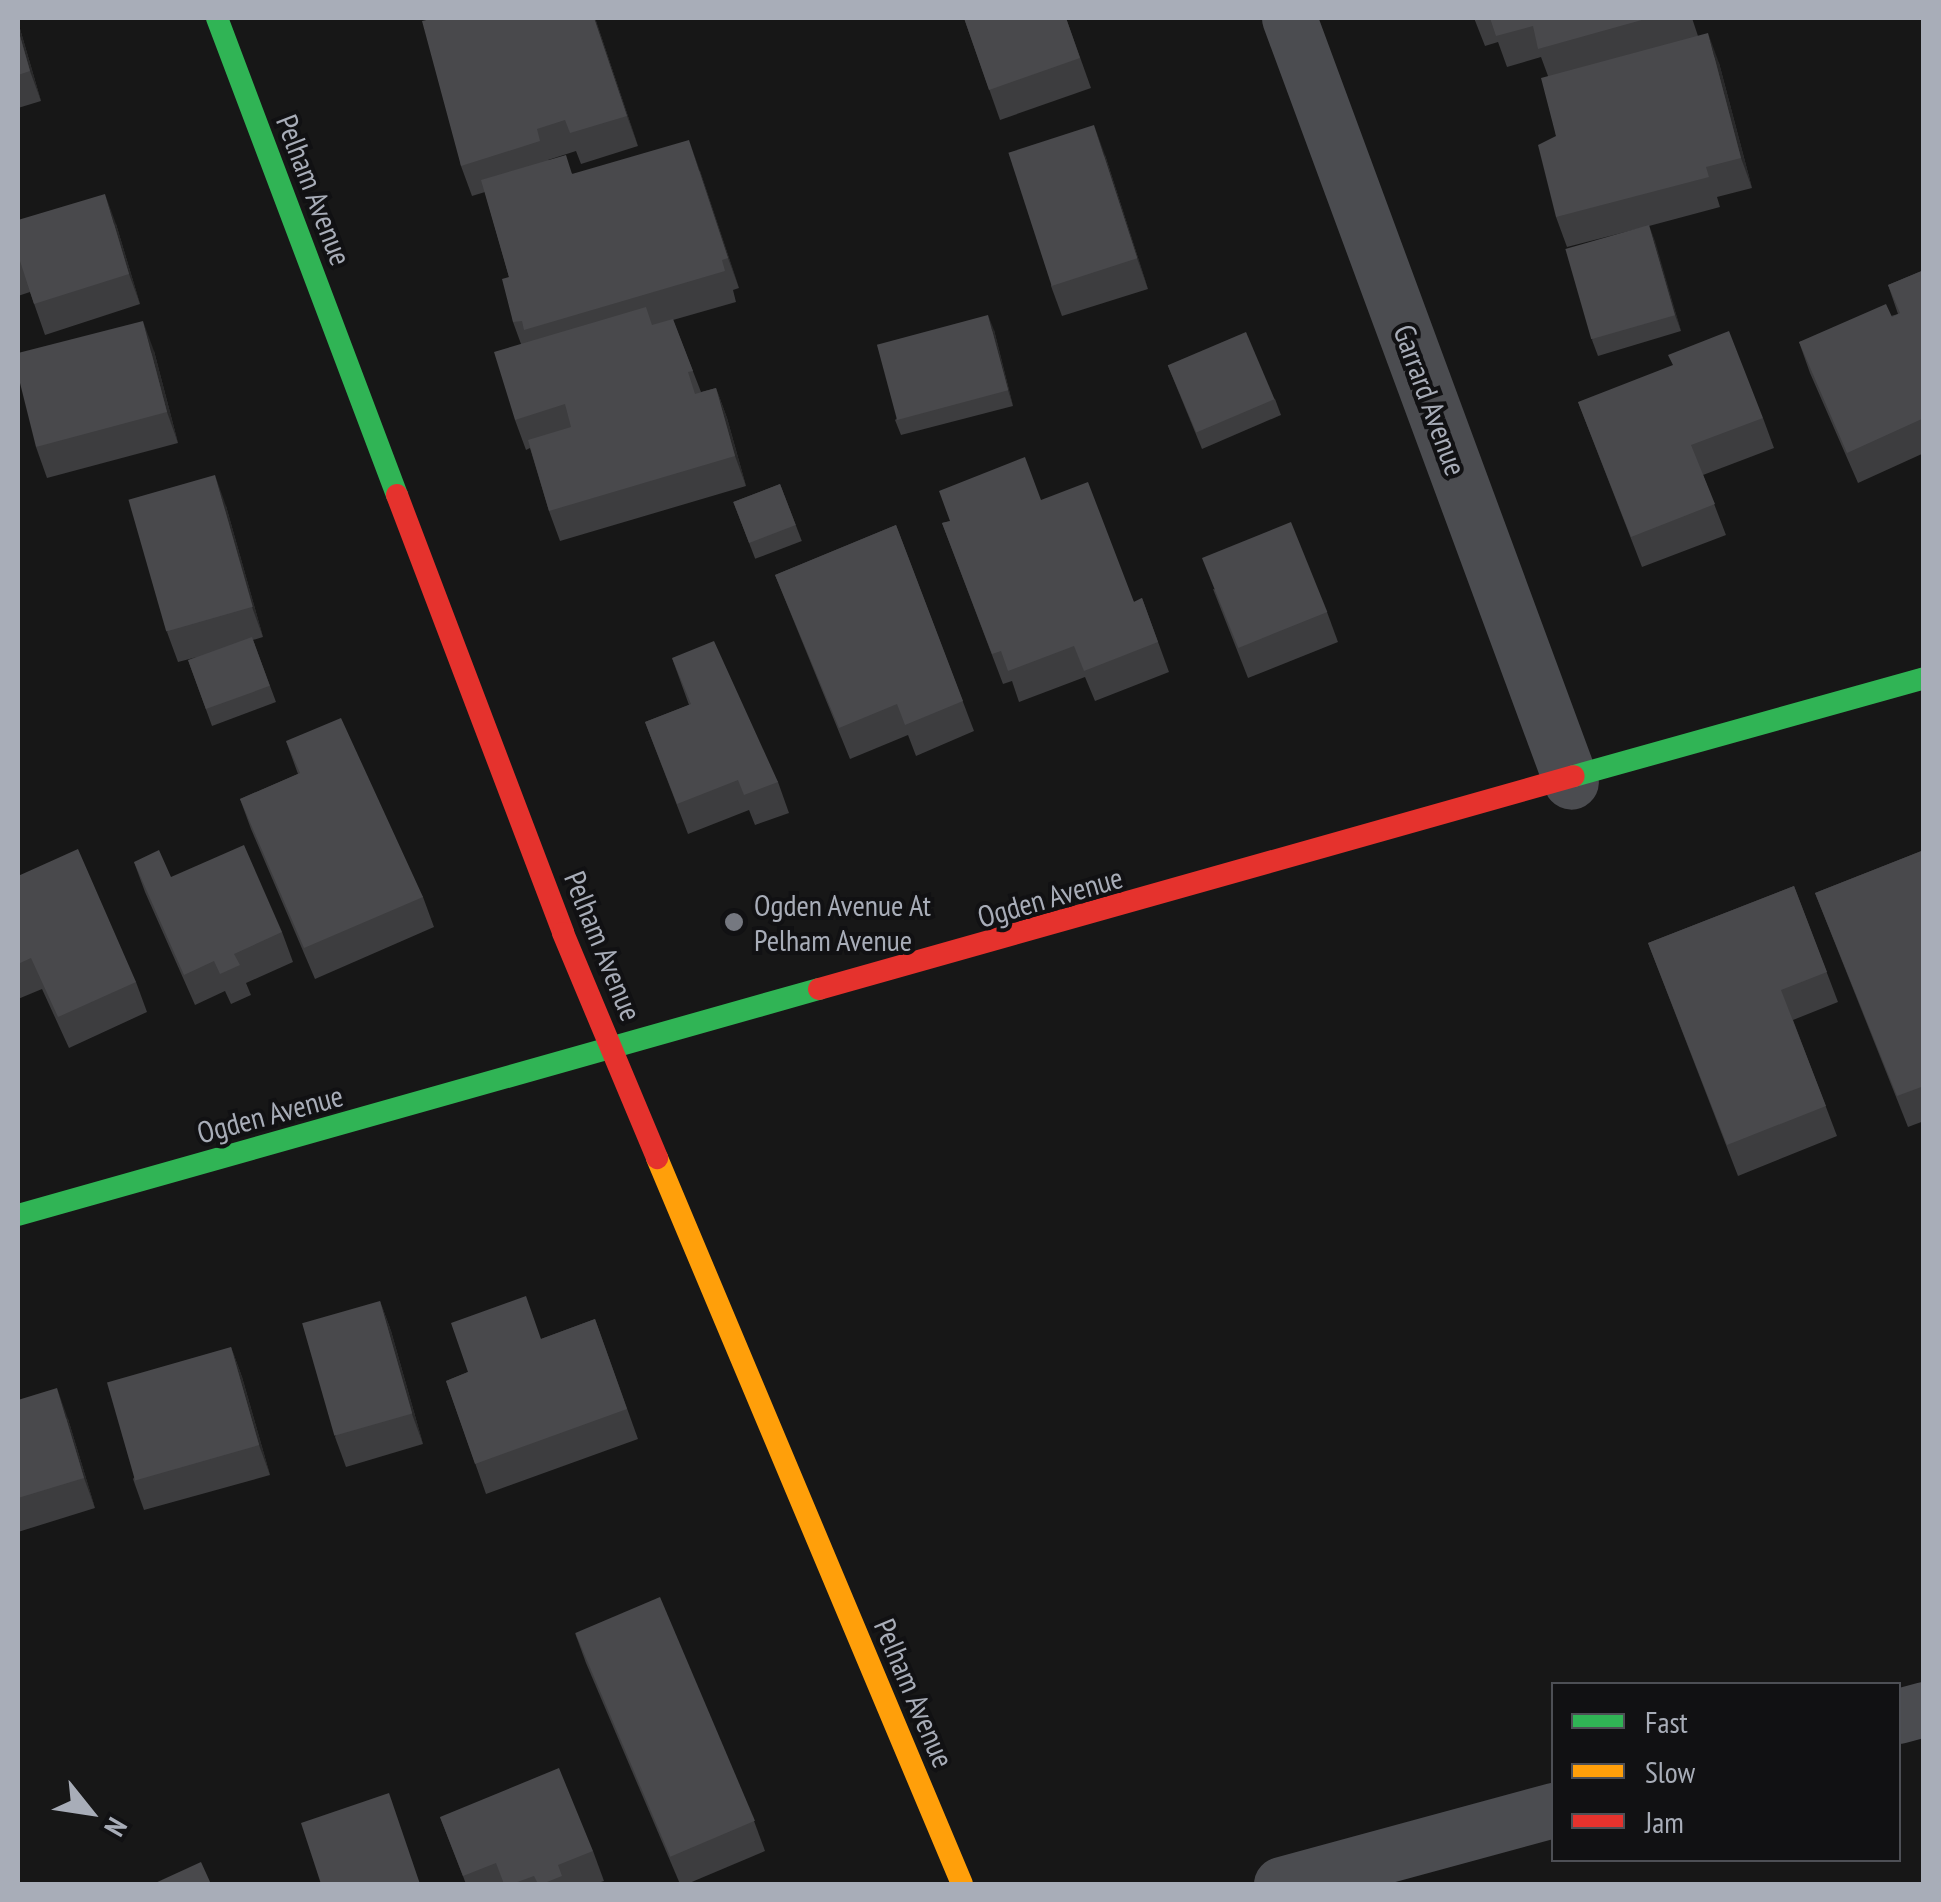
<!DOCTYPE html>
<html>
<head>
<meta charset="utf-8">
<style>
  body { margin:0 }
  #map { position:relative; width:1941px; height:1902px; overflow:hidden; background:#171717; font-family:"PT Sans Narrow",sans-serif }
  div>[style] { position:absolute }
  [style*='--x'] { left:calc(var(--x)*1px); top:calc(var(--y)*1px); width:calc(var(--w)*1px); rotate:calc(var(--a)*1deg) }
  .street>* { height:55px; margin:-27.5px; padding:0 27.5px; transform-origin:27.5px; border-radius:27.5px; background:#4b4c50 }
  .fast>* { height:22px; margin:-11px; padding:0 11px; transform-origin:11px; border-radius:11px; background:#30b455 }
  .slow>* { height:22px; margin:-11px; padding:0 11px; transform-origin:11px; border-radius:11px; background:#ff9f0a }
  .jam>* { height:22px; margin:-11px; padding:0 11px; transform-origin:11px; border-radius:11px; background:#e5322d }
  .wall>* { inset:0; background:#3d3d3f; transform-origin:0 0 }
  .shaded-wall>* { inset:0; background:#29292a }
  .building>* { inset:0; background:#49494c; transform-origin:0 0 }
  .dots>* { width:28px; height:28px; translate:-50% -50%; box-sizing:border-box; border:5px solid #111113; border-radius:50% }
  span { translate:-50% -50%; white-space:nowrap; text-align:center; line-height:1.15; -webkit-text-stroke:8px #111113; paint-order:stroke }
  .street-label { font-size:30px; color:#a8adb8 }
  .poi-label { font-size:30px; color:#a8adb8 }
  .left { translate:0 -50%; text-align:left }
  .frame { position:absolute; inset:0; border:20px solid #a8adb8; pointer-events:none }
  .legend { position:absolute; left:1551px; top:1682px; width:350px; height:180px; box-sizing:border-box; background:#111113; border:2px solid #4d4f55; margin:0; padding:12px 18px; list-style:none; font-size:30px; color:#a8adb8 }
  .legend li { display:flex; align-items:center; gap:20px; height:50px }
  .legend b { width:50px; border:2px solid #4d4f55 }
  .north { position:absolute; left:40px; top:1762px; width:100px; height:100px; -webkit-text-stroke:8px #111113; paint-order:stroke; rotate:120deg; font-size:28px; font-weight:700; line-height:40px; text-align:center; color:#a8adb8 }
  .north::after { content:''; display:block; margin:auto; width:35px; height:45px; background:#a8adb8; clip-path:polygon(50% 0,100% 100%,50% 72%,0 100%) }
</style>
</head>
<body>
<div id="map">
  <div class="street">
    <div style="--x:1289;--y:18;--w:814;--a:69.74"></div>
    <div style="--x:1898;--y:1716;--w:27;--a:-15"></div>
    <div style="--x:1281;--y:1884;--w:283;--a:-15.2"></div>
  </div>
  <div class="fast">
    <div style="--x:217;--y:18;--w:510;--a:69.33"></div>
    <div style="--x:1574;--y:776;--w:363;--a:-15.6"></div>
    <div style="--x:18;--y:1215;--w:832;--a:-15.76"></div>
  </div>
  <div class="slow">
    <div style="--x:657;--y:1158;--w:787;--a:67.21"></div>
  </div>
  <div class="jam">
    <div style="--x:397;--y:495;--w:468;--a:69.2"></div>
    <div style="--x:563;--y:933;--w:244;--a:67.3"></div>
    <div style="--x:819;--y:989;--w:784;--a:-15.75"></div>
  </div>
  <div class="wall">
    <div style="clip-path:polygon(435px 18px,595px 18px,638px 146px,581px 164px,576px 151px,548px 160px,573px 174px,700px 171px,739px 288px,733px 290px,736px 302px,673px 320px,701px 392px,716px 388px,727px 418px,746px 486px,560px 541px,549px 511px,530px 448px,526px 450px,515px 420px,521px 344px,513px 322px,509px 277px,485px 192px,472px 196px,461px 166px)"></div>
    <div style="clip-path:polygon(964px 18px,1066px 18px,1091px 88px,1000px 120px)"></div>
    <div style="clip-path:polygon(1474px 18px,1692px 18px,1698px 36px,1719px 63px,1752px 188px,1717px 197px,1720px 207px,1649px 226px,1681px 331px,1598px 356px,1592px 340px,1637px 229px,1567px 247px,1556px 217px,1556px 136px,1548px 76px,1541px 57px,1507px 67px,1498px 42px,1485px 46px)"></div>
    <div style="clip-path:polygon(18px 22px,41px 101px,18px 108px)"></div>
    <div style="clip-path:polygon(1105px 155px,1148px 289px,1062px 316px,1051px 286px)"></div>
    <div style="clip-path:polygon(18px 220px,116px 224px,140px 304px,45px 335px,30px 292px,18px 296px)"></div>
    <div style="clip-path:polygon(1924px 270px,1924px 453px,1858px 483px,1810px 373px,1799px 342px,1898px 314px,1888px 285px)"></div>
    <div style="clip-path:polygon(994px 330px,1013px 406px,901px 435px,895px 420px)"></div>
    <div style="clip-path:polygon(154px 351px,178px 443px,47px 478px,36px 447px)"></div>
    <div style="clip-path:polygon(1168px 366px,1275px 399px,1281px 415px,1202px 449px)"></div>
    <div style="clip-path:polygon(1578px 402px,1763px 418px,1774px 448px,1703px 475px,1726px 535px,1642px 567px)"></div>
    <div style="left:780px;top:484px;width:61px;height:50px;rotate:69deg"></div>
    <div style="clip-path:polygon(1041px 500px,1134px 602px,1142px 598px,1169px 672px,1095px 701px,1085px 677px,1019px 702px,1012px 681px,1003px 684px,942px 523px)"></div>
    <div style="clip-path:polygon(226px 506px,263px 637px,253px 640px,276px 702px,212px 726px,188px 660px,197px 657px,178px 662px,167px 632px)"></div>
    <div style="clip-path:polygon(896px 525px,974px 731px,916px 756px,908px 735px,850px 759px,775px 575px)"></div>
    <div style="clip-path:polygon(1213px 589px,1327px 612px,1338px 642px,1248px 678px)"></div>
    <div style="clip-path:polygon(672px 658px,778px 782px,789px 813px,755px 825px,749px 810px,688px 834px,645px 722px,689px 705px)"></div>
    <div style="clip-path:polygon(286px 741px,423px 897px,434px 927px,315px 979px,251px 829px,240px 799px,298px 774px)"></div>
    <div style="clip-path:polygon(1924px 850px,1924px 1121px,1908px 1127px,1815px 893px)"></div>
    <div style="clip-path:polygon(134px 862px,171px 877px,282px 932px,293px 962px,246px 983px,251px 995px,231px 1004px,225px 991px,195px 1005px,145px 892px)"></div>
    <div style="clip-path:polygon(18px 876px,136px 982px,147px 1012px,69px 1048px,42px 989px,18px 999px)"></div>
    <div style="clip-path:polygon(1794px 886px,1838px 1002px,1793px 1020px,1837px 1136px,1738px 1176px,1648px 943px)"></div>
    <div style="clip-path:polygon(380px 1301px,391px 1331px,423px 1444px,346px 1467px,335px 1437px)"></div>
    <div style="clip-path:polygon(595px 1319px,638px 1439px,486px 1494px,446px 1381px,468px 1372px,541px 1339px)"></div>
    <div style="clip-path:polygon(231px 1347px,242px 1377px,270px 1475px,144px 1510px,133px 1479px)"></div>
    <div style="clip-path:polygon(18px 1400px,68px 1419px,95px 1508px,18px 1532px)"></div>
    <div style="clip-path:polygon(575px 1633px,754px 1821px,765px 1851px,687px 1884px,680px 1884px,586px 1663px)"></div>
    <div style="clip-path:polygon(440px 1817px,593px 1851px,604px 1881px,595px 1884px,466px 1884px)"></div>
  </div>
  <div class="shaded-wall">
    <div style="clip-path:polygon(594px 18px,595px 18px,638px 146px,627px 116px)"></div>
    <div style="clip-path:polygon(18px 22px,41px 101px,30px 71px,18px 29px)"></div>
    <div style="clip-path:polygon(1708px 33px,1719px 63px,1752px 188px,1741px 158px)"></div>
    <div style="clip-path:polygon(1094px 125px,1105px 155px,1148px 289px,1137px 258px)"></div>
    <div style="clip-path:polygon(689px 140px,700px 171px,739px 288px,728px 258px)"></div>
    <div style="clip-path:polygon(105px 194px,116px 224px,140px 304px,129px 274px)"></div>
    <div style="clip-path:polygon(1649px 225px,1655px 241px,1681px 331px,1675px 315px)"></div>
    <div style="clip-path:polygon(988px 315px,994px 330px,1013px 406px,1008px 390px)"></div>
    <div style="clip-path:polygon(143px 321px,154px 351px,178px 443px,167px 412px)"></div>
    <div style="clip-path:polygon(716px 388px,727px 418px,746px 486px,735px 456px)"></div>
    <div style="clip-path:polygon(215px 475px,226px 506px,263px 637px,252px 607px)"></div>
    <div style="clip-path:polygon(380px 1301px,391px 1331px,423px 1444px,412px 1414px)"></div>
    <div style="clip-path:polygon(231px 1347px,242px 1377px,270px 1475px,259px 1445px)"></div>
    <div style="clip-path:polygon(57px 1388px,68px 1419px,95px 1508px,84px 1478px)"></div>
  </div>
  <div class="building">
    <div style="clip-path:polygon(435px 18px,594px 18px,627px 116px,570px 133px,565px 120px,537px 129px,540px 141px,461px 166px,422px 21px)"></div>
    <div style="clip-path:polygon(964px 18px,1066px 18px,1080px 58px,989px 90px)"></div>
    <div style="clip-path:polygon(1490px 18px,1649px 18px,1538px 49px,1533px 26px,1496px 36px)"></div>
    <div style="clip-path:polygon(18px 29px,30px 71px,18px 75px)"></div>
    <div style="clip-path:polygon(1708px 33px,1741px 158px,1706px 167px,1709px 177px,1556px 217px,1538px 145px,1556px 136px,1541px 78px)"></div>
    <div style="left:1094px;top:125px;width:140px;height:90px;rotate:72deg"></div>
    <div style="clip-path:polygon(689px 140px,728px 258px,722px 260px,725px 271px,524px 330px,522px 321px,513px 322px,502px 279px,509px 277px,481px 180px,566px 155px,572px 174px)"></div>
    <div style="clip-path:polygon(105px 194px,129px 274px,34px 304px,20px 261px,18px 262px,18px 220px)"></div>
    <div style="left:1649px;top:225px;width:94px;height:87px;rotate:74deg"></div>
    <div style="clip-path:polygon(1924px 270px,1924px 418px,1847px 453px,1799px 342px,1886px 304px,1892px 317px,1900px 313px,1888px 285px)"></div>
    <div style="clip-path:polygon(646px 307px,652px 325px,673px 319px,693px 371px,688px 372px,695px 394px,716px 388px,735px 456px,549px 511px,528px 440px,571px 427px,565px 404px,515px 420px,494px 352px)"></div>
    <div style="left:988px;top:315px;width:78px;height:115px;rotate:75deg"></div>
    <div style="clip-path:polygon(143px 321px,167px 412px,36px 447px,18px 375px,18px 353px)"></div>
    <div style="clip-path:polygon(1729px 331px,1763px 418px,1691px 445px,1715px 504px,1631px 537px,1578px 402px,1673px 365px,1668px 355px)"></div>
    <div style="left:1246px;top:332px;width:73px;height:85px;rotate:67deg"></div>
    <div style="clip-path:polygon(1025px 457px,1041px 500px,1088px 482px,1134px 602px,1142px 598px,1158px 642px,1084px 671px,1074px 646px,1008px 671px,1001px 651px,992px 654px,942px 523px,950px 521px,939px 491px)"></div>
    <div style="left:215px;top:475px;width:137px;height:90px;rotate:74deg"></div>
    <div style="left:780px;top:484px;width:44px;height:50px;rotate:69deg"></div>
    <div style="left:1291px;top:522px;width:97px;height:96px;rotate:68deg"></div>
    <div style="clip-path:polygon(896px 525px,963px 701px,905px 725px,897px 704px,839px 728px,775px 575px)"></div>
    <div style="left:252px;top:637px;width:52px;height:68px;rotate:70deg"></div>
    <div style="clip-path:polygon(714px 641px,778px 782px,744px 795px,738px 780px,677px 804px,645px 722px,691px 704px,672px 658px)"></div>
    <div style="clip-path:polygon(341px 718px,423px 897px,304px 948px,240px 799px,300px 773px,286px 741px)"></div>
    <div style="clip-path:polygon(244px 845px,282px 932px,234px 954px,240px 965px,220px 974px,214px 961px,184px 975px,134px 862px,159px 850px,171px 877px)"></div>
    <div style="clip-path:polygon(78px 849px,136px 982px,58px 1017px,31px 958px,18px 964px,18px 876px)"></div>
    <div style="clip-path:polygon(1924px 850px,1924px 1086px,1897px 1096px,1815px 893px)"></div>
    <div style="clip-path:polygon(1794px 886px,1827px 972px,1781px 990px,1826px 1106px,1727px 1145px,1648px 943px)"></div>
    <div style="clip-path:polygon(526px 1296px,541px 1339px,595px 1319px,627px 1409px,475px 1464px,446px 1381px,468px 1372px,451px 1323px)"></div>
    <div style="left:380px;top:1301px;width:117px;height:81px;rotate:74deg"></div>
    <div style="left:231px;top:1347px;width:102px;height:129px;rotate:74deg"></div>
    <div style="clip-path:polygon(57px 1388px,84px 1478px,18px 1498px,18px 1400px)"></div>
    <div style="left:660px;top:1597px;width:243px;height:92px;rotate:67deg"></div>
    <div style="clip-path:polygon(559px 1768px,593px 1851px,558px 1865px,562px 1876px,542px 1884px,538px 1884px,534px 1876px,512px 1884px,504px 1884px,496px 1863px,463px 1876px,440px 1817px)"></div>
    <div style="clip-path:polygon(389px 1793px,420px 1884px,321px 1884px,301px 1823px)"></div>
    <div style="clip-path:polygon(201px 1862px,211px 1884px,153px 1884px)"></div>
  </div>
  <div class="dots">
    <div style="left:734px;top:922px;background:#757880"></div>
  </div>
  <div class="street-label">
    <span style="left:314px;top:190px;rotate:69deg">Pelham Avenue</span>
    <span style="left:1430px;top:400px;rotate:70deg">Garrard Avenue</span>
    <span style="left:1050px;top:897px;rotate:-16deg">Ogden Avenue</span>
    <span style="left:603px;top:946px;rotate:68deg">Pelham Avenue</span>
    <span style="left:270px;top:1114px;rotate:-15deg">Ogden Avenue</span>
    <span style="left:914px;top:1693px;rotate:67deg">Pelham Avenue</span>
  </div>
  <div class="poi-label">
    <span class="left" style="left:754px;top:922px">Ogden Avenue At<br>Pelham Avenue</span>
  </div>
  <div class="frame"></div>
  <ul class="legend">
  <li><b style="height:12px;background:#30b455"></b>Fast</li>
  <li><b style="height:12px;background:#ff9f0a"></b>Slow</li>
  <li><b style="height:12px;background:#e5322d"></b>Jam</li>
  </ul>
  <div class="north">N</div>
</div>
</body>
</html>
